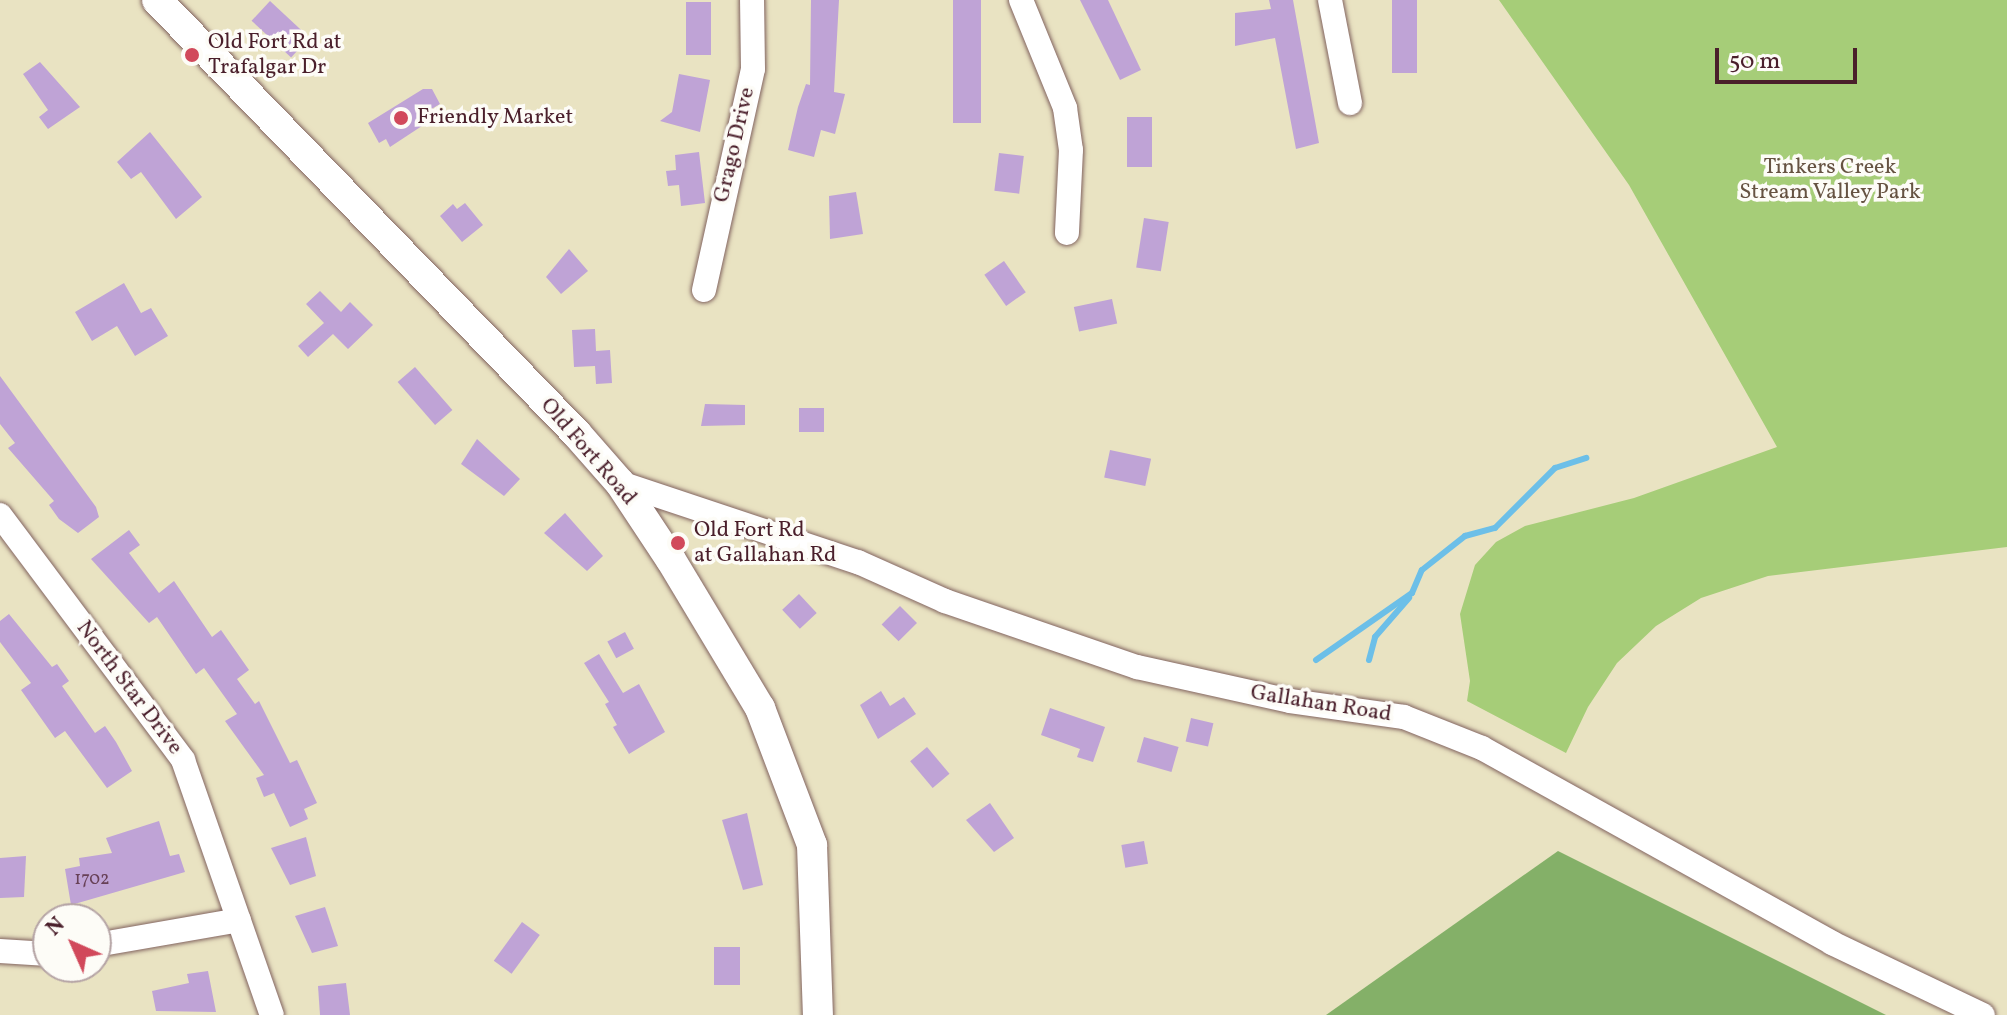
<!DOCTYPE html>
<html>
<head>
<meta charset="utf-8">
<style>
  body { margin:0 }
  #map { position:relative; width:2007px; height:1015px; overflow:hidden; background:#e9e3c2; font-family:Vollkorn,serif }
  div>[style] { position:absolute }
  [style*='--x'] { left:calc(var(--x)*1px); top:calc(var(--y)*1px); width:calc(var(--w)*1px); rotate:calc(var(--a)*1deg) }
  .green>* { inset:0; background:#a6cd78 }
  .forest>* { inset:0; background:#84b068 }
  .stream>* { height:6px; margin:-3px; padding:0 3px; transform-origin:3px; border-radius:3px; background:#6cbfe8 }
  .building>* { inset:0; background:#bfa3d6; transform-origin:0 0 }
  .roads { filter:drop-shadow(0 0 2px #826460) drop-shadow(0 0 2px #826460) }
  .minor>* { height:24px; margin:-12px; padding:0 12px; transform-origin:12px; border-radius:12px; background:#fff }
  .major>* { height:30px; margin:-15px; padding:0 15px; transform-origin:15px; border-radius:15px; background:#fff }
  .dots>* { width:22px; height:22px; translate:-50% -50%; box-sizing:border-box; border:4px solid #fdfcf7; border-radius:50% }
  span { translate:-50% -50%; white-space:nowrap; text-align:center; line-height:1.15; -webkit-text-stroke:7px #fdfcf7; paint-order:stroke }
  .number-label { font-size:18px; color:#674056 }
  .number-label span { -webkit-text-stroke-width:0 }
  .poi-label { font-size:22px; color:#4a1f2b }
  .left { translate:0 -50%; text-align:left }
  .street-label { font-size:22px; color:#4a1f2b }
  .park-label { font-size:22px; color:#665342 }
  .north { position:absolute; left:32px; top:903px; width:80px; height:80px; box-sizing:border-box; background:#fdfcf7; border:2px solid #b5a4a5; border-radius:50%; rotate:315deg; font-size:22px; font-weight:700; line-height:32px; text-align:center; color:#4a1f2b }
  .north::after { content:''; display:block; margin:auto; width:28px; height:36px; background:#d1495b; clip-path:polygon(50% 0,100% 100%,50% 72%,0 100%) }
  .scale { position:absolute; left:1715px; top:48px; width:142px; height:36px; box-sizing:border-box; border:4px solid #4a1f2b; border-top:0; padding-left:10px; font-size:24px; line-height:28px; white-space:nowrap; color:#4a1f2b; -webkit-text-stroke:6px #fdfcf7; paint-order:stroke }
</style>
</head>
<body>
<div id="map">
  <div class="green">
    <div style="clip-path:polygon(1499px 0,2007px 0,2007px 547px,1768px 576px,1701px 598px,1656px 626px,1617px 663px,1588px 707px,1566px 753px,1467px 701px,1470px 681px,1460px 614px,1475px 565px,1496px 542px,1525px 526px,1634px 498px,1777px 447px,1629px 185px)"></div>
  </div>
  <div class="forest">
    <div style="clip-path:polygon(1558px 851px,1886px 1015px,1326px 1015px)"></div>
  </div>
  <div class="stream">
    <div style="--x:1316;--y:660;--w:117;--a:-34.9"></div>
    <div style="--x:1412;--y:593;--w:25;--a:-67"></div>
    <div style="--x:1422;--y:570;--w:55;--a:-38.3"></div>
    <div style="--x:1465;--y:536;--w:31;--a:-15"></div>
    <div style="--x:1495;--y:528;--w:85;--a:-45"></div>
    <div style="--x:1555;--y:468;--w:33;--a:-18"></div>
    <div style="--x:1369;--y:660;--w:24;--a:-75"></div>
    <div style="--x:1375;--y:637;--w:52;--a:-48.9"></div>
  </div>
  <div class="building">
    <div style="clip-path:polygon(811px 0,839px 0,834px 92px,845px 94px,835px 134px,821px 130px,814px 157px,788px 150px,798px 107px,806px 84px,810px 85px)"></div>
    <div style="left:953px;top:0;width:28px;height:123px"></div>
    <div style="clip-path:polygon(1080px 0,1108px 0,1141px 70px,1120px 80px)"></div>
    <div style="clip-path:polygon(1269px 0,1293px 0,1319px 143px,1296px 149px,1275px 38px,1235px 46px,1235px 13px,1271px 9px)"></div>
    <div style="left:1392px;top:0;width:25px;height:73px"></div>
    <div style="left:270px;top:1px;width:54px;height:27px;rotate:43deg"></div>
    <div style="left:686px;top:2px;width:25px;height:53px"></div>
    <div style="clip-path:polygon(40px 62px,80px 107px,48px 129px,39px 117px,48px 110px,23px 74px)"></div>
    <div style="clip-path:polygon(679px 74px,710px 80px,700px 132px,660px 121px,672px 112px)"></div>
    <div style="clip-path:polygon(423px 89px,432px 89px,440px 104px,423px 114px,428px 122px,390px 147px,386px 139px,379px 143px,368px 123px)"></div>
    <div style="left:1152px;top:117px;width:50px;height:25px;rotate:90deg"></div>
    <div style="clip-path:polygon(150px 132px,202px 197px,176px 219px,141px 172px,131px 179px,117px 162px)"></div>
    <div style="clip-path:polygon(699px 152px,705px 203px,681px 206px,679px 185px,668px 186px,666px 171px,676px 170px,675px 155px)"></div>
    <div style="left:999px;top:153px;width:25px;height:38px;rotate:7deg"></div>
    <div style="clip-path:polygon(856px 192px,863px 234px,830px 239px,829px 196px)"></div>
    <div style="clip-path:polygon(465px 203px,483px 225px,462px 242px,440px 216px,453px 204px,457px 209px)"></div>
    <div style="left:1144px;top:218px;width:25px;height:50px;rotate:9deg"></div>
    <div style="clip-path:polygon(569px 249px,588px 271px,561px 294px,546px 277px)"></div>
    <div style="left:1004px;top:261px;width:38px;height:24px;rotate:55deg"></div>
    <div style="clip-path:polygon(124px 283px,141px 313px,151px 308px,168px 336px,135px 356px,117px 326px,92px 341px,75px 312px)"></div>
    <div style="clip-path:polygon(320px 291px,341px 312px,350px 302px,373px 325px,348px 349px,333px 334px,308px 357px,298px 346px,324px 323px,306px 304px)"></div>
    <div style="left:1112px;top:299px;width:25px;height:39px;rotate:78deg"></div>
    <div style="clip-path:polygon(595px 329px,596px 351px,610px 350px,612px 383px,596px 384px,595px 366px,574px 367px,572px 330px)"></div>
    <div style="left:415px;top:367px;width:57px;height:23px;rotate:49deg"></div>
    <div style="clip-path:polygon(0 376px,96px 507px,99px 517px,78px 533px,59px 519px,49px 505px,54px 501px,8px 448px,15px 443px,0 424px)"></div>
    <div style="clip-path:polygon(705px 404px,745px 405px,745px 425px,701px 426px)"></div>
    <div style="left:824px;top:408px;width:24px;height:25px;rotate:90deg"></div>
    <div style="clip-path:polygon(477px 439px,520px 479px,504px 496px,461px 464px)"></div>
    <div style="left:1110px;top:450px;width:42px;height:28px;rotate:12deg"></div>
    <div style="clip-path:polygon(565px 513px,603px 556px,587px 571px,544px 533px)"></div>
    <div style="clip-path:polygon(129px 530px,140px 545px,129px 553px,159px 593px,174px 581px,212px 637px,221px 630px,249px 670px,237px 679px,255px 704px,259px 701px,290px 763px,297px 760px,317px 803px,304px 809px,308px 819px,290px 827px,274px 793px,264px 797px,256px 778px,264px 775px,225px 721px,237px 714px,204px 668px,196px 674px,157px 617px,149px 623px,91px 559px)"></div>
    <div style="left:799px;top:594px;width:26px;height:23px;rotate:47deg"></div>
    <div style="left:900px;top:606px;width:24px;height:26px;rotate:45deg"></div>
    <div style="clip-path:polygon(9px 614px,52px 667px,57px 664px,69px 681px,62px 686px,95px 733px,105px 726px,116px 742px,132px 771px,107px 788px,65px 731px,55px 738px,21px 690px,31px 683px,0 642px,0 621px)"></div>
    <div style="left:625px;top:632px;width:19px;height:20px;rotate:62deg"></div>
    <div style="clip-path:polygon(599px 654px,623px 693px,639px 684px,665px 732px,629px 754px,613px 727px,617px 725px,605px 704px,609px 702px,584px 663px)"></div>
    <div style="clip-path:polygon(881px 691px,890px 706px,904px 697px,916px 714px,878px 739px,860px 705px)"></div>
    <div style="clip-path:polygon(1050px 708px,1105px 727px,1093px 762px,1077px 757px,1080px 749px,1041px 735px)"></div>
    <div style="left:1191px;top:718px;width:23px;height:24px;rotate:13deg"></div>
    <div style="left:1144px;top:737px;width:36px;height:26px;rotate:16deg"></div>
    <div style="left:927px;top:747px;width:35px;height:22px;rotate:50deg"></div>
    <div style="clip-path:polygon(990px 803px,1014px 838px,994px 852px,966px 820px)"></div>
    <div style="clip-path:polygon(747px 813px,763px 885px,743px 890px,722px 820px)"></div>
    <div style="clip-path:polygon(159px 821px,170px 856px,179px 854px,185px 872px,71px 905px,65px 869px,80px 866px,79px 858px,112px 853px,106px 838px)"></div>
    <div style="clip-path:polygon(306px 837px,316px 876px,290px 885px,271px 848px)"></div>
    <div style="left:1144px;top:841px;width:23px;height:23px;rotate:80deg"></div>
    <div style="clip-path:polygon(26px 856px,24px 897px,0 898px,0 858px)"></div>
    <div style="clip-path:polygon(325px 907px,338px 946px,312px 953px,295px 916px)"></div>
    <div style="left:522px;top:922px;width:22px;height:48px;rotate:36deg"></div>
    <div style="left:714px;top:947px;width:26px;height:38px"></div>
    <div style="clip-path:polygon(208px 971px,216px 1012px,156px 1011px,152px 991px,189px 983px,187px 974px)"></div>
    <div style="clip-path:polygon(346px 983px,350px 1015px,320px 1015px,318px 986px)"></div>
  </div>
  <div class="roads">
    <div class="minor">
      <div style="--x:1021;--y:0;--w:117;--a:67.8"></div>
      <div style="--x:1065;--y:108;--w:42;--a:81.9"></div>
      <div style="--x:1071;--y:150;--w:83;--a:92.8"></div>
      <div style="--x:1330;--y:0;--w:105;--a:79"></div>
      <div style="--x:704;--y:290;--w:226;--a:-77.5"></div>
      <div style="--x:753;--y:69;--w:69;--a:-90.8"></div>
      <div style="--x:620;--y:483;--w:251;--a:18.4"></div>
      <div style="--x:858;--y:562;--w:95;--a:24.1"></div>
      <div style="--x:945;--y:601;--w:203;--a:19"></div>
      <div style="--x:1137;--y:667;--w:157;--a:12.5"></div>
      <div style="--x:1290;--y:701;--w:115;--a:8"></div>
      <div style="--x:1404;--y:717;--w:84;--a:21.7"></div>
      <div style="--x:1482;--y:748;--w:401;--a:29.1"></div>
      <div style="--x:1832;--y:943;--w:167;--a:25.5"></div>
      <div style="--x:0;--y:515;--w:306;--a:53.2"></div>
      <div style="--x:183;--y:760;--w:270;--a:70.8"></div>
      <div style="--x:96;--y:945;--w:145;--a:-9.9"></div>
      <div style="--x:0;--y:951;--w:48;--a:3.6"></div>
    </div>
    <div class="major">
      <div style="--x:157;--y:0;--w:603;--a:45.94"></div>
      <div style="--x:576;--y:433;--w:67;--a:48.7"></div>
      <div style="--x:620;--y:483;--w:92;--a:56.5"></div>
      <div style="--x:671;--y:560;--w:173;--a:59"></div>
      <div style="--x:760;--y:708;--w:147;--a:69.2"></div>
      <div style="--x:812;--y:845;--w:170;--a:88"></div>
    </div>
  </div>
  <div class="dots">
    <div style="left:192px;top:55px;background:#d1495b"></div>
    <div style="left:401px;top:118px;background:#d1495b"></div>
    <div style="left:678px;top:543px;background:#d1495b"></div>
  </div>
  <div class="number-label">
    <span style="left:92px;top:880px">1702</span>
  </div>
  <div class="poi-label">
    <span class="left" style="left:208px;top:55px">Old Fort Rd at<br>Trafalgar Dr</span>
    <span class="left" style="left:417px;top:118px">Friendly Market</span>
    <span class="left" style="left:694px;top:543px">Old Fort Rd<br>at Gallahan Rd</span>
  </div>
  <div class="street-label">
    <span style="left:735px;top:145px;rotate:-77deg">Grago Drive</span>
    <span style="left:588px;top:452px;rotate:49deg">Old Fort Road</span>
    <span style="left:129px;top:688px;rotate:53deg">North Star Drive</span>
    <span style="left:1321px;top:704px;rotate:9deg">Gallahan Road</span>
  </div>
  <div class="park-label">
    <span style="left:1830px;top:180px">Tinkers Creek<br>Stream Valley Park</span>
  </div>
  <div class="north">N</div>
  <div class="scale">50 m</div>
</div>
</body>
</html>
